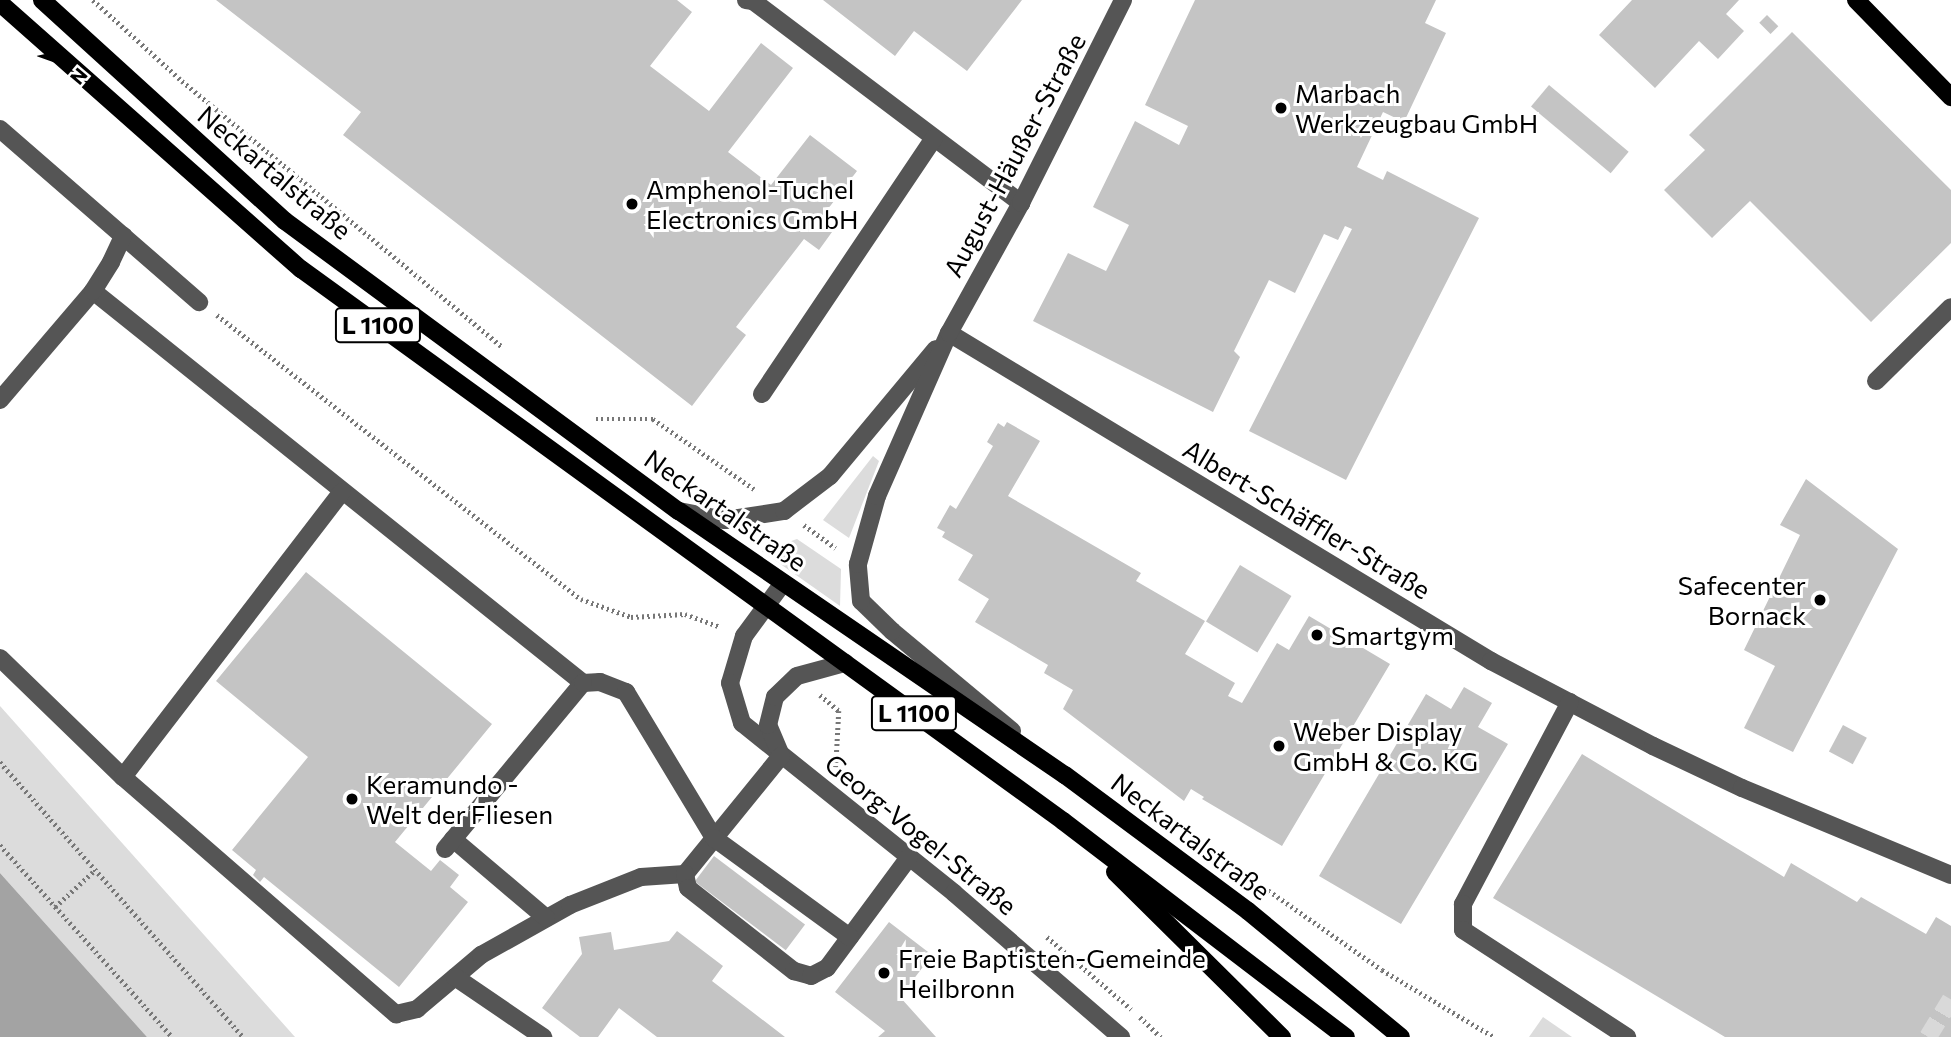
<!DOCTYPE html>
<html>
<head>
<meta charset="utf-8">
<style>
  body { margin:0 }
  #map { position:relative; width:1951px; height:1037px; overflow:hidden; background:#fff; font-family:Commissioner,sans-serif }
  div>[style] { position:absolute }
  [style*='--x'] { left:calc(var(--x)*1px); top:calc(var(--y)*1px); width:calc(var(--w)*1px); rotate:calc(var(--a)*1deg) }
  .green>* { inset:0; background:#dcdcdc }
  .water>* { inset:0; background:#a3a3a3 }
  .building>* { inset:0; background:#c4c4c4; transform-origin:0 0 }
  .minor-tunnel>* { height:18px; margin-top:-9px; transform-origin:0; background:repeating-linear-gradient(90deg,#d9d9d9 0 18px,transparent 0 27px) }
  .path>* { height:4.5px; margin-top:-2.25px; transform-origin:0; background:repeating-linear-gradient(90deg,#777 0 2px,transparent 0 5.5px) }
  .minor>* { height:18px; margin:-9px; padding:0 9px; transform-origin:9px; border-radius:9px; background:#555 }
  .major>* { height:18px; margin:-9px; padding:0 9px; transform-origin:9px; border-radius:9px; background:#000 }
  .dots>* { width:19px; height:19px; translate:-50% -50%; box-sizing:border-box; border:4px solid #fff; border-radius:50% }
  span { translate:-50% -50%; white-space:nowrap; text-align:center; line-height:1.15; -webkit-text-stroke:6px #fff; paint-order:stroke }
  .shield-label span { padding:2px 5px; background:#fff; border:2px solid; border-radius:5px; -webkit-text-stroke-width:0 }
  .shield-label { font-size:24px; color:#000; font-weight:700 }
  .poi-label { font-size:26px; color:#000 }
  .left { translate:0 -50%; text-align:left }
  .right { translate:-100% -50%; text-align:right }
  .street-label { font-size:26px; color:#000 }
  .north { position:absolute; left:28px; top:28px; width:70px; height:70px; -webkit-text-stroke:5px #fff; paint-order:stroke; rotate:130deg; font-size:19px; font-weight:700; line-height:28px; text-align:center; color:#000 }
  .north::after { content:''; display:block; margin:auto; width:24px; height:32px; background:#000; clip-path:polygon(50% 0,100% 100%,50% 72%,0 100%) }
</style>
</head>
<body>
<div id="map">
  <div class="green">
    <div style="clip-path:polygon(873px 456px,879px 461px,849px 538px,823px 520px)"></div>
    <div style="clip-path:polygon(797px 539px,841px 569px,840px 606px,762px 551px)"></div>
    <div style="clip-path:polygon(0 706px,295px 1037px,147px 1037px,0 873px)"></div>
    <div style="clip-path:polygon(1543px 1017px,1572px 1037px,1529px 1037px)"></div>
  </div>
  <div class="water">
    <div style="clip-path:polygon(0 873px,147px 1037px,0 1037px)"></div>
  </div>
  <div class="building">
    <div style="clip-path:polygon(216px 0,677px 0,692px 12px,650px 66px,709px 111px,761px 43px,793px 68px,728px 152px,771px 185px,810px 135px,857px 171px,818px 222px,832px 232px,819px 250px,804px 239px,736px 327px,746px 335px,692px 406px,343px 135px,361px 112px)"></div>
    <div style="clip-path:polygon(823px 0,1022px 0,967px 71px,914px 31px,895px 56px)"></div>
    <div style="clip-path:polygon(1195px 0,1436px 0,1425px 23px,1446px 33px,1404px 122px,1383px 112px,1357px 167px,1383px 180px,1387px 171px,1479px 218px,1346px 480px,1249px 431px,1352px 229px,1345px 226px,1338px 240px,1324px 234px,1295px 293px,1269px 280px,1234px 351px,1240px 357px,1213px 412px,1033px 321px,1068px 253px,1106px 271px,1129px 225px,1093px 207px,1135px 121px,1179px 145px,1188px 126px,1145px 105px)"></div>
    <div style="clip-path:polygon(1632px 0,1739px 0,1726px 14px,1744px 31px,1718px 59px,1699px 41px,1655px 88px,1599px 35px)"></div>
    <div style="left:1767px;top:15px;width:16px;height:11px;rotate:45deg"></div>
    <div style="clip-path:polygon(1792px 32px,1951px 190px,1951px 243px,1871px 322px,1750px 201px,1712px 238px,1664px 190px,1705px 150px,1689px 135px)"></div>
    <div style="left:1549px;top:85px;width:104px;height:28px;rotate:40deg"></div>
    <div style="clip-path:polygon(1007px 422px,1040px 441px,1008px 496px,1141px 573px,1136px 581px,1205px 621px,1185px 654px,1235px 683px,1228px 696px,1242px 703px,1277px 643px,1289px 650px,1309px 616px,1390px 664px,1282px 846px,1202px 799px,1204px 797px,1191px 789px,1184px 801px,1063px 709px,1073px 690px,1044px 673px,1048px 665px,975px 622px,989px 599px,958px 580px,973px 555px,942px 537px,945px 532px,937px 528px,950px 505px,956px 509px,993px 446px,987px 442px,998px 423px,1004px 427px)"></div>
    <div style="clip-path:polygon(1806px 479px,1898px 549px,1793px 752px,1744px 728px,1775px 666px,1744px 650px,1800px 535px,1780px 525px)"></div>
    <div style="left:1240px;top:565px;width:60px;height:66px;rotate:31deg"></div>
    <div style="clip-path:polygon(306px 572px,492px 724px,395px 842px,431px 871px,440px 860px,459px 875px,450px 887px,468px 902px,399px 987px,264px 877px,260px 882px,253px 875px,256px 870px,232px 850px,308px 757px,216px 681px)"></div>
    <div style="clip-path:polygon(1464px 687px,1492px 703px,1478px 727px,1508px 744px,1401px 924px,1319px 876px,1426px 694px,1451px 709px)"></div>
    <div style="left:1843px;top:725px;width:27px;height:30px;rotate:28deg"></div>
    <div style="clip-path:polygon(1582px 754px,1784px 877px,1791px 863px,1857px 902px,1861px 897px,1926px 934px,1936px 917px,1951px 926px,1951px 1037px,1725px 1037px,1493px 898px)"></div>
    <div style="left:714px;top:856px;width:114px;height:32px;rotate:37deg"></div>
    <div style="clip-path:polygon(889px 922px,932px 955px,900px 997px,936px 1037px,878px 1037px,885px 1031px,835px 992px)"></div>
    <div style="clip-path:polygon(677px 931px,723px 966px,712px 981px,785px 1037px,657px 1037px,619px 1008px,598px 1037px,580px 1037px,542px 1008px,582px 954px,579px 937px,611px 932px,614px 950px,669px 941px)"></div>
  </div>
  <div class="minor-tunnel">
    <div style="--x:1928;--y:1037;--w:44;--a:-58.8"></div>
  </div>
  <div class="path">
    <div style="--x:93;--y:0;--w:120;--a:42.3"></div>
    <div style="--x:182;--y:81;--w:415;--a:39.7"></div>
    <div style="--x:217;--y:315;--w:462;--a:38"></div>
    <div style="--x:581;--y:599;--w:53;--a:19.8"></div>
    <div style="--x:631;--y:617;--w:54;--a:-3.2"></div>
    <div style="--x:685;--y:614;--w:38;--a:20"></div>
    <div style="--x:596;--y:419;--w:57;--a:0"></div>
    <div style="--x:653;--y:419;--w:123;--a:34.7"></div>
    <div style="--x:804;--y:525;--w:39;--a:36"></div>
    <div style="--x:820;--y:695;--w:25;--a:40"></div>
    <div style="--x:839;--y:711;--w:56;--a:93.1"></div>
    <div style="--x:0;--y:762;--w:367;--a:48.5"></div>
    <div style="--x:0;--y:845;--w:258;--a:48.1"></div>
    <div style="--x:1255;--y:881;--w:155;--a:35"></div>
    <div style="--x:1382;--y:970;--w:131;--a:30.9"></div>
    <div style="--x:55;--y:907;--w:54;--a:-42.8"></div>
    <div style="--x:1047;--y:937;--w:111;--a:40.6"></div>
    <div style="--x:1140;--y:1017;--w:29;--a:44"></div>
  </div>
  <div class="minor">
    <div style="--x:746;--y:0;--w:7;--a:8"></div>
    <div style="--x:753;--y:1;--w:336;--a:37"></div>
    <div style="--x:0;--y:129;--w:264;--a:41"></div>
    <div style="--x:93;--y:291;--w:628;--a:38.66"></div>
    <div style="--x:949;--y:333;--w:634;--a:31.18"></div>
    <div style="--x:1491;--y:661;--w:183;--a:27.7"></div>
    <div style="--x:1653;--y:746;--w:98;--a:25.3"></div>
    <div style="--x:1742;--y:788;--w:226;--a:22.6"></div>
    <div style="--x:1876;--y:381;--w:105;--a:-44.6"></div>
    <div style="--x:762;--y:394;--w:308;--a:-56.1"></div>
    <div style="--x:0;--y:400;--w:143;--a:-49.5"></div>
    <div style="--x:93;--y:291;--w:34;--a:-58"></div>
    <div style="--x:111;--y:262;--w:29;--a:-65"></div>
    <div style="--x:679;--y:511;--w:47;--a:11.1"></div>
    <div style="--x:725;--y:520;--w:60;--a:-8.7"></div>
    <div style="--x:784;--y:511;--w:58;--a:-37.3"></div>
    <div style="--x:830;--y:476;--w:165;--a:-50.2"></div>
    <div style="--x:783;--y:583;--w:66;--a:126.3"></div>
    <div style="--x:744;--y:636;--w:49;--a:106.6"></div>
    <div style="--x:730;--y:683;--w:42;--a:73.3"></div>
    <div style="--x:742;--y:723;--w:272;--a:38.7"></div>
    <div style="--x:954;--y:893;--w:221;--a:40.8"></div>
    <div style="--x:0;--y:658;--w:171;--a:44.1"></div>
    <div style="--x:123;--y:777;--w:362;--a:41"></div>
    <div style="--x:396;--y:1014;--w:22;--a:-13"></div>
    <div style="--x:417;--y:1009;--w:84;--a:-40.2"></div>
    <div style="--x:481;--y:955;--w:102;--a:-29.3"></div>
    <div style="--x:570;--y:905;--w:76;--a:-21.5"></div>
    <div style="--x:641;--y:877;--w:44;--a:-3.9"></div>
    <div style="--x:1570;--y:702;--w:229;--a:117.9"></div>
    <div style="--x:1463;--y:904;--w:26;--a:90"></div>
    <div style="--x:1463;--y:930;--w:196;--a:33.1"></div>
    <div style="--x:1012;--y:731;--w:156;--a:-140.2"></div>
    <div style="--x:892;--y:631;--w:43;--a:-135.9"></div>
    <div style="--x:861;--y:601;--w:37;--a:-95"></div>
    <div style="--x:858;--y:564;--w:71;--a:-74.4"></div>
    <div style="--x:877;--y:496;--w:178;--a:-66.2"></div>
    <div style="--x:949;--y:333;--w:149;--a:-61"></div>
    <div style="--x:1021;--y:203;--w:227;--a:-63.3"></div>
    <div style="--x:780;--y:753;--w:30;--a:-113"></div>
    <div style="--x:768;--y:725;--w:29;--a:-76"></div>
    <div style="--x:775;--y:697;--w:30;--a:-44"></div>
    <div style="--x:797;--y:676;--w:50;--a:-15.2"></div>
    <div style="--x:781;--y:756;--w:152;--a:129.1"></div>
    <div style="--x:685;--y:874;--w:14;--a:78"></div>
    <div style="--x:688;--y:888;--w:135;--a:38.1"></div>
    <div style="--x:794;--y:971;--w:18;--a:16"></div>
    <div style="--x:811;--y:976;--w:18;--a:-27"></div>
    <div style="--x:827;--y:968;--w:138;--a:-53.5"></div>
    <div style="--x:123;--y:777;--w:359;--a:-52.5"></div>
    <div style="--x:453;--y:839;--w:122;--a:40.3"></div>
    <div style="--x:445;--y:849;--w:216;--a:-50.3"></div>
    <div style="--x:583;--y:683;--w:17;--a:-3"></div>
    <div style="--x:600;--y:682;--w:28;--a:21"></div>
    <div style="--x:626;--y:692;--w:170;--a:58.9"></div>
    <div style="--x:714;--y:838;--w:168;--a:36.1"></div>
    <div style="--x:455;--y:977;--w:107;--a:34.3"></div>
  </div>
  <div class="major">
    <div style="--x:42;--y:0;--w:328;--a:42.3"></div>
    <div style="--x:285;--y:221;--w:489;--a:36.4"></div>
    <div style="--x:679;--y:511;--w:468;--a:34.4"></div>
    <div style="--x:1065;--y:775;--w:228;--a:36.6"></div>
    <div style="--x:1248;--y:911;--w:198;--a:39.5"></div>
    <div style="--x:1856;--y:0;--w:136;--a:45.6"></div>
    <div style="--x:0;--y:3;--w:402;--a:41.5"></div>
    <div style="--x:301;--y:269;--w:941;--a:35.92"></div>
    <div style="--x:1063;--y:821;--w:356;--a:37.4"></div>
    <div style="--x:1115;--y:872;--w:235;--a:44.7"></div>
  </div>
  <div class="dots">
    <div style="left:1281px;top:108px;background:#000"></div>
    <div style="left:632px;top:204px;background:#000"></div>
    <div style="left:1820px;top:600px;background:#000"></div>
    <div style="left:1317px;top:635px;background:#000"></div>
    <div style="left:1279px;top:746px;background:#000"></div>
    <div style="left:352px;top:799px;background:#000"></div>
    <div style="left:884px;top:973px;background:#000"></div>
  </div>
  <div class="shield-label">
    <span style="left:378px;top:325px">L 1100</span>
    <span style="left:914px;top:713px">L 1100</span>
  </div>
  <div class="poi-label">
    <span class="left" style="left:1295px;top:108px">Marbach<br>Werkzeugbau GmbH</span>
    <span class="left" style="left:646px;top:204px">Amphenol-Tuchel<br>Electronics GmbH</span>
    <span class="right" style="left:1806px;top:600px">Safecenter<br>Bornack</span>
    <span class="left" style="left:1331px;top:635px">Smartgym</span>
    <span class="left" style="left:1293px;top:746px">Weber Display<br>GmbH &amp; Co. KG</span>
    <span class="left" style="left:366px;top:799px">Keramundo -<br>Welt der Fliesen</span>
    <span class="left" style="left:898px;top:973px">Freie Baptisten-Gemeinde<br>Heilbronn</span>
  </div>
  <div class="street-label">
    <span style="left:1014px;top:155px;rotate:-62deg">August-Häußer-Straße</span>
    <span style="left:275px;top:172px;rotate:40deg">Neckartalstraße</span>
    <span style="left:726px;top:510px;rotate:35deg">Neckartalstraße</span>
    <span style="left:1307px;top:519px;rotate:31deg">Albert-Schäffler-Straße</span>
    <span style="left:921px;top:834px;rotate:39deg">Georg-Vogel-Straße</span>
    <span style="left:1191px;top:836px;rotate:37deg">Neckartalstraße</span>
  </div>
  <div class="north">N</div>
</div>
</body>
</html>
